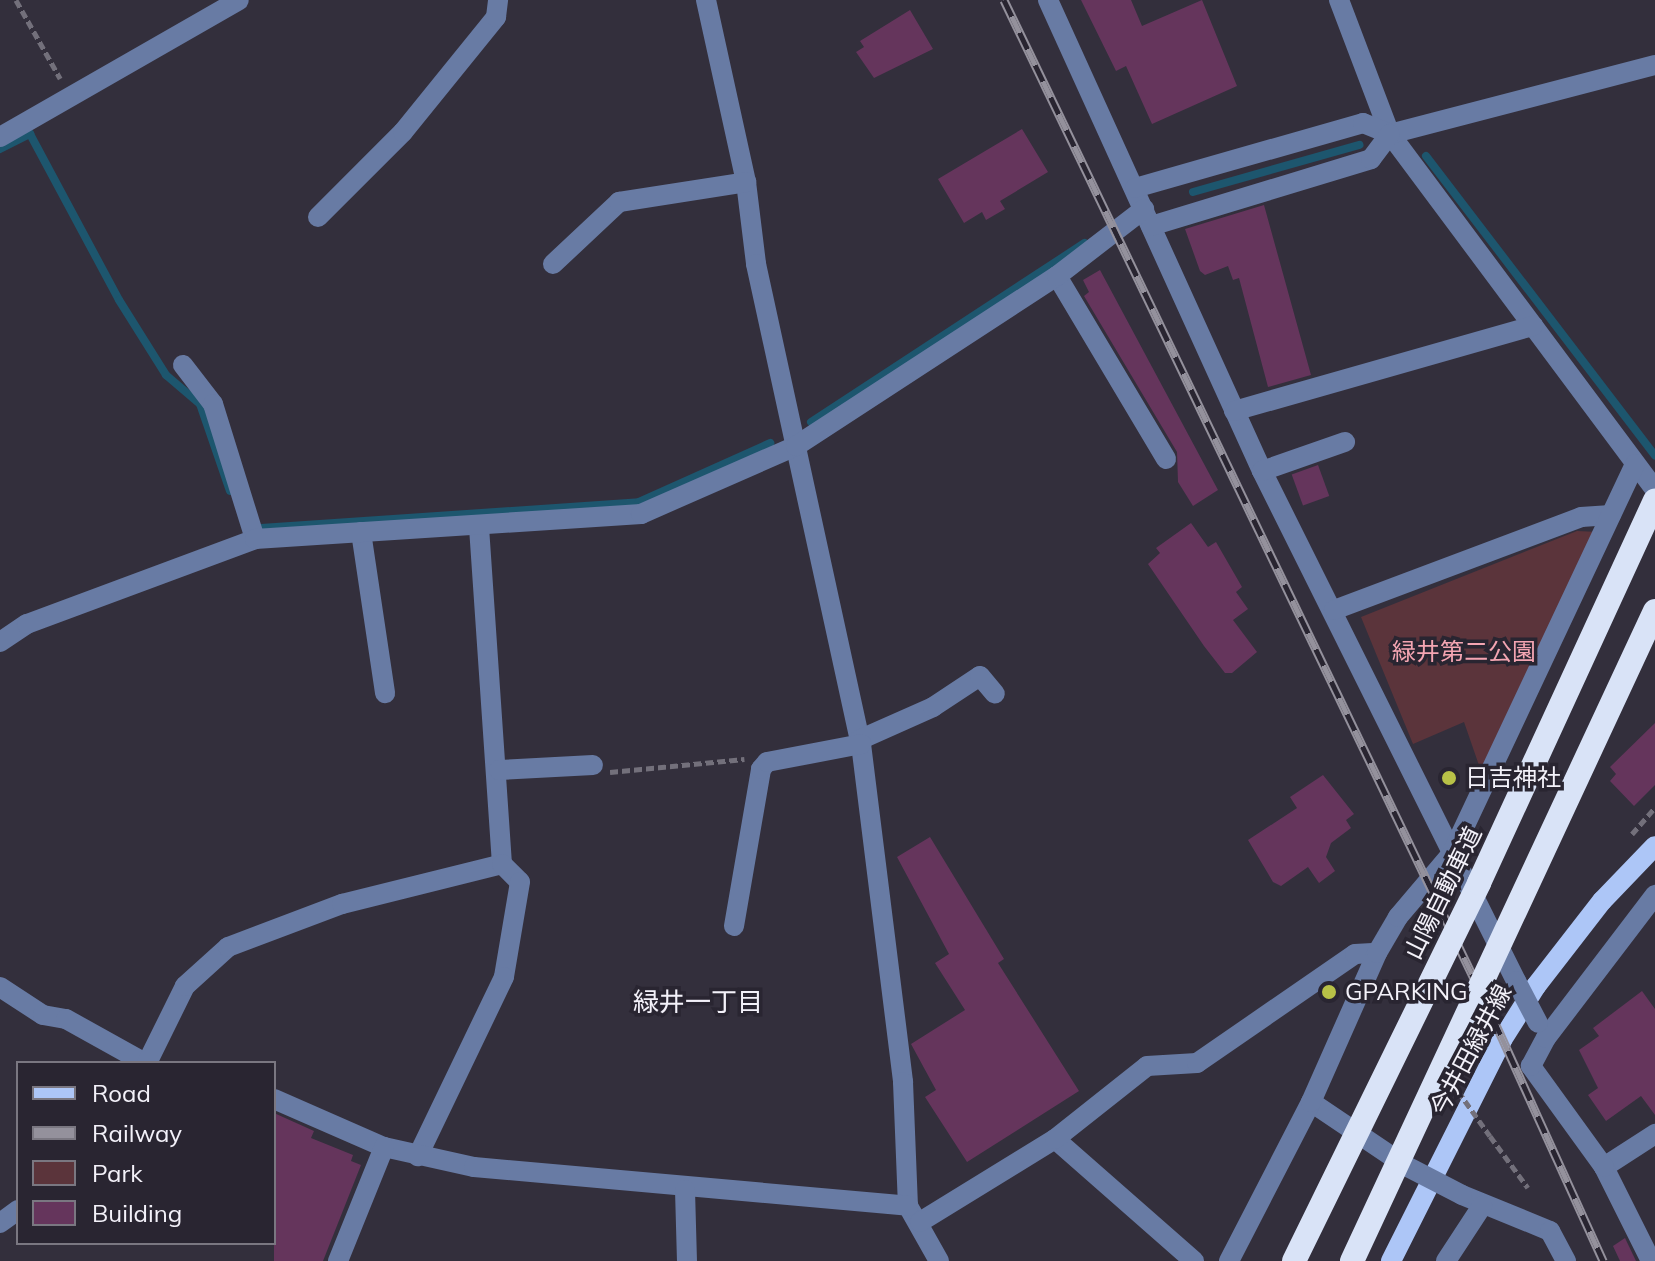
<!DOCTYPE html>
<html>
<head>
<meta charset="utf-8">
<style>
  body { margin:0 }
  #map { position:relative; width:1655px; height:1261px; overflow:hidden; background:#332f3c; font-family:Mulish,"Noto Sans JP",sans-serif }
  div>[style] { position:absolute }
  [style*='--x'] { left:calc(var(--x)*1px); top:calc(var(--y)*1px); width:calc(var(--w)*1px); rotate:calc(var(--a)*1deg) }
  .green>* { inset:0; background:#5b343b }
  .stream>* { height:8px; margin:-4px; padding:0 4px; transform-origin:4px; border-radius:4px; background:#1d566e }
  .building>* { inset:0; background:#65355c; transform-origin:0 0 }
  .path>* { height:5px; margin-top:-2.5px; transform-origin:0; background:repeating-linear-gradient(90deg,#73707b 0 8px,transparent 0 12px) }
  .minor>* { height:20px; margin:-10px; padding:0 10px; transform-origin:10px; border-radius:10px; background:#687ba4 }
  .major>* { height:20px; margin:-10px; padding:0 10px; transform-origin:10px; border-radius:10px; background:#adc6f7 }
  .rail>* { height:9px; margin-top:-4.5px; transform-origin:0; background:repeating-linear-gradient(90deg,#292531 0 18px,#94919c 0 36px); box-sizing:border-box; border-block:2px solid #94919c }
  .path-bridge>* { height:5px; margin-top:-2.5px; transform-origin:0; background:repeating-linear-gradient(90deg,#73707b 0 8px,transparent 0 12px) }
  .minor-bridge>* { height:20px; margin:-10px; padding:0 10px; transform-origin:10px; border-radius:10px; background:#687ba4 }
  .highway-bridge>* { height:24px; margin:-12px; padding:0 12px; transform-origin:12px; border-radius:12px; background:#d9e3f7 }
  .dots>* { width:22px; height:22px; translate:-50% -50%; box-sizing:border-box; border:4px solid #292531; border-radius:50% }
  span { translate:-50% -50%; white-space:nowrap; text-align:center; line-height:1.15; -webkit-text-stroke:7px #292531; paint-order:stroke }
  .park-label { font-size:24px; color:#f4a5b2 }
  .poi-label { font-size:24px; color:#f3f1f9 }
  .left { translate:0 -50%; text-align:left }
  .street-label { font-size:24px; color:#f3f1f9 }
  .neighbourhood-label { font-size:26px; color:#f3f1f9 }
  .legend { position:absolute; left:16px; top:1061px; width:260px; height:184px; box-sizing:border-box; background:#292531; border:2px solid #7a7781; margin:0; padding:10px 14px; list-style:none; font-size:24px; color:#f3f1f9 }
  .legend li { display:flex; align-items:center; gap:16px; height:40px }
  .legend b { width:40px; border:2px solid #7a7781 }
</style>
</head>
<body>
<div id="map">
  <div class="green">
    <div style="clip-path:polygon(1577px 531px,1599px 532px,1482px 774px,1464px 722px,1413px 744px,1361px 617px)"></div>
  </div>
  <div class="stream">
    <div style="--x:0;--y:149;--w:34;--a:-27"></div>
    <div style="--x:30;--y:134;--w:188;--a:61.8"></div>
    <div style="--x:119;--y:300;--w:89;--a:57.9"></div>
    <div style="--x:166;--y:375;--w:45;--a:40.5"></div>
    <div style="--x:200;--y:404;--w:92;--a:71"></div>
    <div style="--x:1426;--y:156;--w:377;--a:52.6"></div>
    <div style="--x:1193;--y:192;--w:173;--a:-15.8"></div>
    <div style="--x:811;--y:422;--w:327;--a:-33.2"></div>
    <div style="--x:261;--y:528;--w:379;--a:-3.9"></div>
    <div style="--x:639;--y:502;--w:144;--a:-24.2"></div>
  </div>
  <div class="building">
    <div style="clip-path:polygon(1081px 0,1131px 0,1142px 26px,1202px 0,1237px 86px,1152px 124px,1126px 66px,1116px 71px)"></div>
    <div style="clip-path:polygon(910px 10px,933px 49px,874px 78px,856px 52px,864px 47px,860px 41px)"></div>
    <div style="clip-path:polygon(1022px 129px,1048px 172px,1000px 201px,1005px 209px,986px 220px,982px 212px,964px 223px,938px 179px)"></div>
    <div style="clip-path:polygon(1264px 205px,1311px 375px,1268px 387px,1239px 278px,1233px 280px,1228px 266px,1205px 275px,1200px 271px,1185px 229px)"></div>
    <div style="clip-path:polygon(1100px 270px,1218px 490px,1193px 506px,1178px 482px,1177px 452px,1084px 296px,1089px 292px,1083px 280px)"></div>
    <div style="left:1318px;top:465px;width:33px;height:28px;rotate:70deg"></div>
    <div style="clip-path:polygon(1191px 523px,1208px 547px,1216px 542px,1242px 587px,1236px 592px,1248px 609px,1233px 620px,1257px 652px,1232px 673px,1225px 673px,1204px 646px,1148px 564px,1160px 553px,1156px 548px)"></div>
    <div style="clip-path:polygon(1655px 723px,1655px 785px,1634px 806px,1610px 781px,1616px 774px,1610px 767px)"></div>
    <div style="clip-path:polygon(1323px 775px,1354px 814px,1346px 820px,1351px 828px,1331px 843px,1326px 857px,1335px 871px,1319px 883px,1308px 867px,1281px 886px,1273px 882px,1248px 840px,1297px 808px,1290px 797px)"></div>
    <div style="clip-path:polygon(930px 837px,1004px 959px,998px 963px,1079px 1091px,967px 1162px,925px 1097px,936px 1090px,911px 1044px,965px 1010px,935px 963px,949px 954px,897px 857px)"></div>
    <div style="clip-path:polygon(1642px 991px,1655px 1009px,1655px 1115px,1641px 1096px,1606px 1121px,1588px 1095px,1598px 1088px,1579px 1050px,1599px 1036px,1593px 1028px)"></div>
    <div style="clip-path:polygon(274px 1113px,314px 1131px,311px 1138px,353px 1155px,351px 1161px,361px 1165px,323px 1261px,274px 1261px)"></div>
    <div style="clip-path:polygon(1625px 1238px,1636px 1261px,1620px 1261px,1613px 1246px)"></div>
  </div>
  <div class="path">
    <div style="--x:16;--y:0;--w:90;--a:60.6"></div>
    <div style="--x:610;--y:772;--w:135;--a:-5.5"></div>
    <div style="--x:1632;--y:834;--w:35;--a:-49"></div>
    <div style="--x:1490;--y:1136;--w:64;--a:53.8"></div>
  </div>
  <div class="minor">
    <div style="--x:706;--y:0;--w:186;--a:77.6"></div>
    <div style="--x:746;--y:182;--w:83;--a:83"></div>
    <div style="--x:756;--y:264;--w:491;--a:77.7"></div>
    <div style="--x:861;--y:744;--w:341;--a:82.9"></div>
    <div style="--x:903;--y:1082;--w:124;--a:87.7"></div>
    <div style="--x:908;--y:1206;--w:63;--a:60.6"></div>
    <div style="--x:1048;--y:0;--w:517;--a:65.57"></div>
    <div style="--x:1262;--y:471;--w:570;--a:63.52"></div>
    <div style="--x:1339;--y:0;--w:143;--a:69.2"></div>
    <div style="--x:1390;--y:134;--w:444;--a:53.3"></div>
    <div style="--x:0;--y:137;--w:275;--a:-29.8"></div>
    <div style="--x:1135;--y:188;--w:237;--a:-15.9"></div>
    <div style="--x:1363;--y:123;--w:29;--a:22"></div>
    <div style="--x:1390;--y:134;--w:274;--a:-14.6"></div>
    <div style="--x:318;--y:217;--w:120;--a:-45"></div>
    <div style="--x:403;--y:132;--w:148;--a:-51"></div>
    <div style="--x:496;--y:17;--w:17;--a:-83"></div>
    <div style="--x:1151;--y:226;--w:230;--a:-16.9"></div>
    <div style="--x:1371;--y:159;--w:31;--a:-53"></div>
    <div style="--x:553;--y:264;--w:91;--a:-43.2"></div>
    <div style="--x:619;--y:202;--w:129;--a:-8.9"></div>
    <div style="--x:1057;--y:276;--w:213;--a:59.2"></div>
    <div style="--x:183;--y:365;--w:49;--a:52.4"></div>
    <div style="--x:213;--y:404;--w:141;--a:72.7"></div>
    <div style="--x:1234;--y:411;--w:311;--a:-15.9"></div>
    <div style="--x:1262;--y:471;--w:88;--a:-19.3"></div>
    <div style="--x:479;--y:527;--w:338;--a:86.1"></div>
    <div style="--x:361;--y:532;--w:163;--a:81.5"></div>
    <div style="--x:1334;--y:610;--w:264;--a:-20.6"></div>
    <div style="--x:1581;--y:517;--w:30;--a:-4"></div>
    <div style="--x:0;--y:642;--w:32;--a:-34"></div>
    <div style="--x:27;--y:624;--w:243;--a:-20.4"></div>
    <div style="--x:255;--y:539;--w:387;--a:-3.7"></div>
    <div style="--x:641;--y:514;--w:169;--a:-23.7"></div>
    <div style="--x:796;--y:446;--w:311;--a:-33.1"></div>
    <div style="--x:1057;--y:276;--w:110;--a:-37.6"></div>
    <div style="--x:859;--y:740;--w:81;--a:-24"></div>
    <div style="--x:933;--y:707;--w:56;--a:-33.4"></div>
    <div style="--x:980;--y:676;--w:23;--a:50"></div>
    <div style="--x:499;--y:770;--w:94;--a:-3"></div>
    <div style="--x:734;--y:926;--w:159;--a:-80.2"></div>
    <div style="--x:761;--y:769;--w:9;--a:-49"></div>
    <div style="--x:767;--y:762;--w:96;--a:-10.8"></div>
    <div style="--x:0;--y:987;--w:51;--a:33.1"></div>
    <div style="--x:43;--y:1015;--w:23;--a:10"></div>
    <div style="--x:66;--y:1019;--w:90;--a:29.1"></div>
    <div style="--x:147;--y:1063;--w:86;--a:-63.7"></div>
    <div style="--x:185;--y:986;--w:58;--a:-42.2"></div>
    <div style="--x:228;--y:947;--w:122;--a:-20.7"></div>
    <div style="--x:342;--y:904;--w:165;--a:-14"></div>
    <div style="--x:502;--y:864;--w:25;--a:45"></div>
    <div style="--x:520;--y:882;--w:96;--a:99.6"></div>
    <div style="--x:504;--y:977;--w:199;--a:115.7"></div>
    <div style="--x:274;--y:1099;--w:120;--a:23.6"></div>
    <div style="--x:384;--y:1147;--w:92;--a:12.5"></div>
    <div style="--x:474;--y:1167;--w:436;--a:5.1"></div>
    <div style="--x:1311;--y:1102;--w:115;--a:34"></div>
    <div style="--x:1055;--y:1139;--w:185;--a:41.3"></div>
    <div style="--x:1604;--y:1167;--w:61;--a:-32.9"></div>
    <div style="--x:685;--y:1190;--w:71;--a:88.4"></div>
    <div style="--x:1462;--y:1195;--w:95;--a:22.2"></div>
    <div style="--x:1550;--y:1231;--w:34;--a:62"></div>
    <div style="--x:920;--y:1222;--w:158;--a:-31.6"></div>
    <div style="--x:1055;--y:1139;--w:117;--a:-38.4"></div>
    <div style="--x:1147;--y:1066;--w:50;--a:-3.4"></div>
    <div style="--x:1197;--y:1063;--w:192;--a:-34.6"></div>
    <div style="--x:1355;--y:954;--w:22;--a:-3"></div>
    <div style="--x:0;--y:1223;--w:22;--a:-36"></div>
    <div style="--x:338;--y:1261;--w:123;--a:-68"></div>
    <div style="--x:1229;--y:1261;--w:179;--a:-62.7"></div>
    <div style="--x:1311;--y:1102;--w:163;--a:-66.1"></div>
    <div style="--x:1377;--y:953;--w:42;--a:-59.7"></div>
    <div style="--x:1398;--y:917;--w:84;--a:-49.8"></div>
    <div style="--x:1452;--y:853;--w:430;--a:-64.8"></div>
    <div style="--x:1446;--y:1261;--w:66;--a:-56.8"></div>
    <div style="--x:1651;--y:1261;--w:105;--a:-116.6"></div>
    <div style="--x:1604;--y:1167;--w:125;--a:-125.9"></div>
    <div style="--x:1531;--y:1066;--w:32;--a:-62"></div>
    <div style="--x:1546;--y:1038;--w:180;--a:-52.7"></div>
  </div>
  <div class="major">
    <div style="--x:1391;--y:1261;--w:247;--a:-63.3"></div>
    <div style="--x:1502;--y:1040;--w:64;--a:-57.8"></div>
    <div style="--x:1536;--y:986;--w:108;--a:-52.2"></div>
    <div style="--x:1602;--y:901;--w:76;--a:-46.1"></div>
  </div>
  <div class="rail">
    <div style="--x:1004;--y:0;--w:1129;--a:64.34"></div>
    <div style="--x:1493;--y:1018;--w:267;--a:65.6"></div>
  </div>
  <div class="path-bridge">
    <div style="--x:1458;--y:1091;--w:55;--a:54.6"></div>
  </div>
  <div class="minor-bridge">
    <div style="--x:1516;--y:981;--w:47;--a:62.4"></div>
    <div style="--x:1406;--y:1166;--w:63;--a:27.4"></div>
  </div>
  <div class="highway-bridge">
    <div style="--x:1294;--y:1261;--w:421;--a:-63.9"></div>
    <div style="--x:1479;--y:883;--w:421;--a:-65.3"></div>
    <div style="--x:1352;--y:1261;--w:717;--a:-65.01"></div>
  </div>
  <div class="dots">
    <div style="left:1449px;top:778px;background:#b8c147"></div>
    <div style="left:1329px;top:992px;background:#b8c147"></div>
  </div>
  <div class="park-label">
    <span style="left:1464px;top:652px">緑井第二公園</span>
  </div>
  <div class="poi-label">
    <span class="left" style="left:1465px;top:778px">日吉神社</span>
    <span class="left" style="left:1345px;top:992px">GPARKING</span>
  </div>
  <div class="street-label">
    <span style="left:1443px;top:893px;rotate:-64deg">山陽自動車道</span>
    <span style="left:1471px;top:1050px;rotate:-62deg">今井田緑井線</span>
  </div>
  <div class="neighbourhood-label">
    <span style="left:698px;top:1002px">緑井一丁目</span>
  </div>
  <ul class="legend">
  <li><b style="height:10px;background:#adc6f7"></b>Road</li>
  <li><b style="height:10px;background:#94919c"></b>Railway</li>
  <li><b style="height:22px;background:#5b343b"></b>Park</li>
  <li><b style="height:22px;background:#65355c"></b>Building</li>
  </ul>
</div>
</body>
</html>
